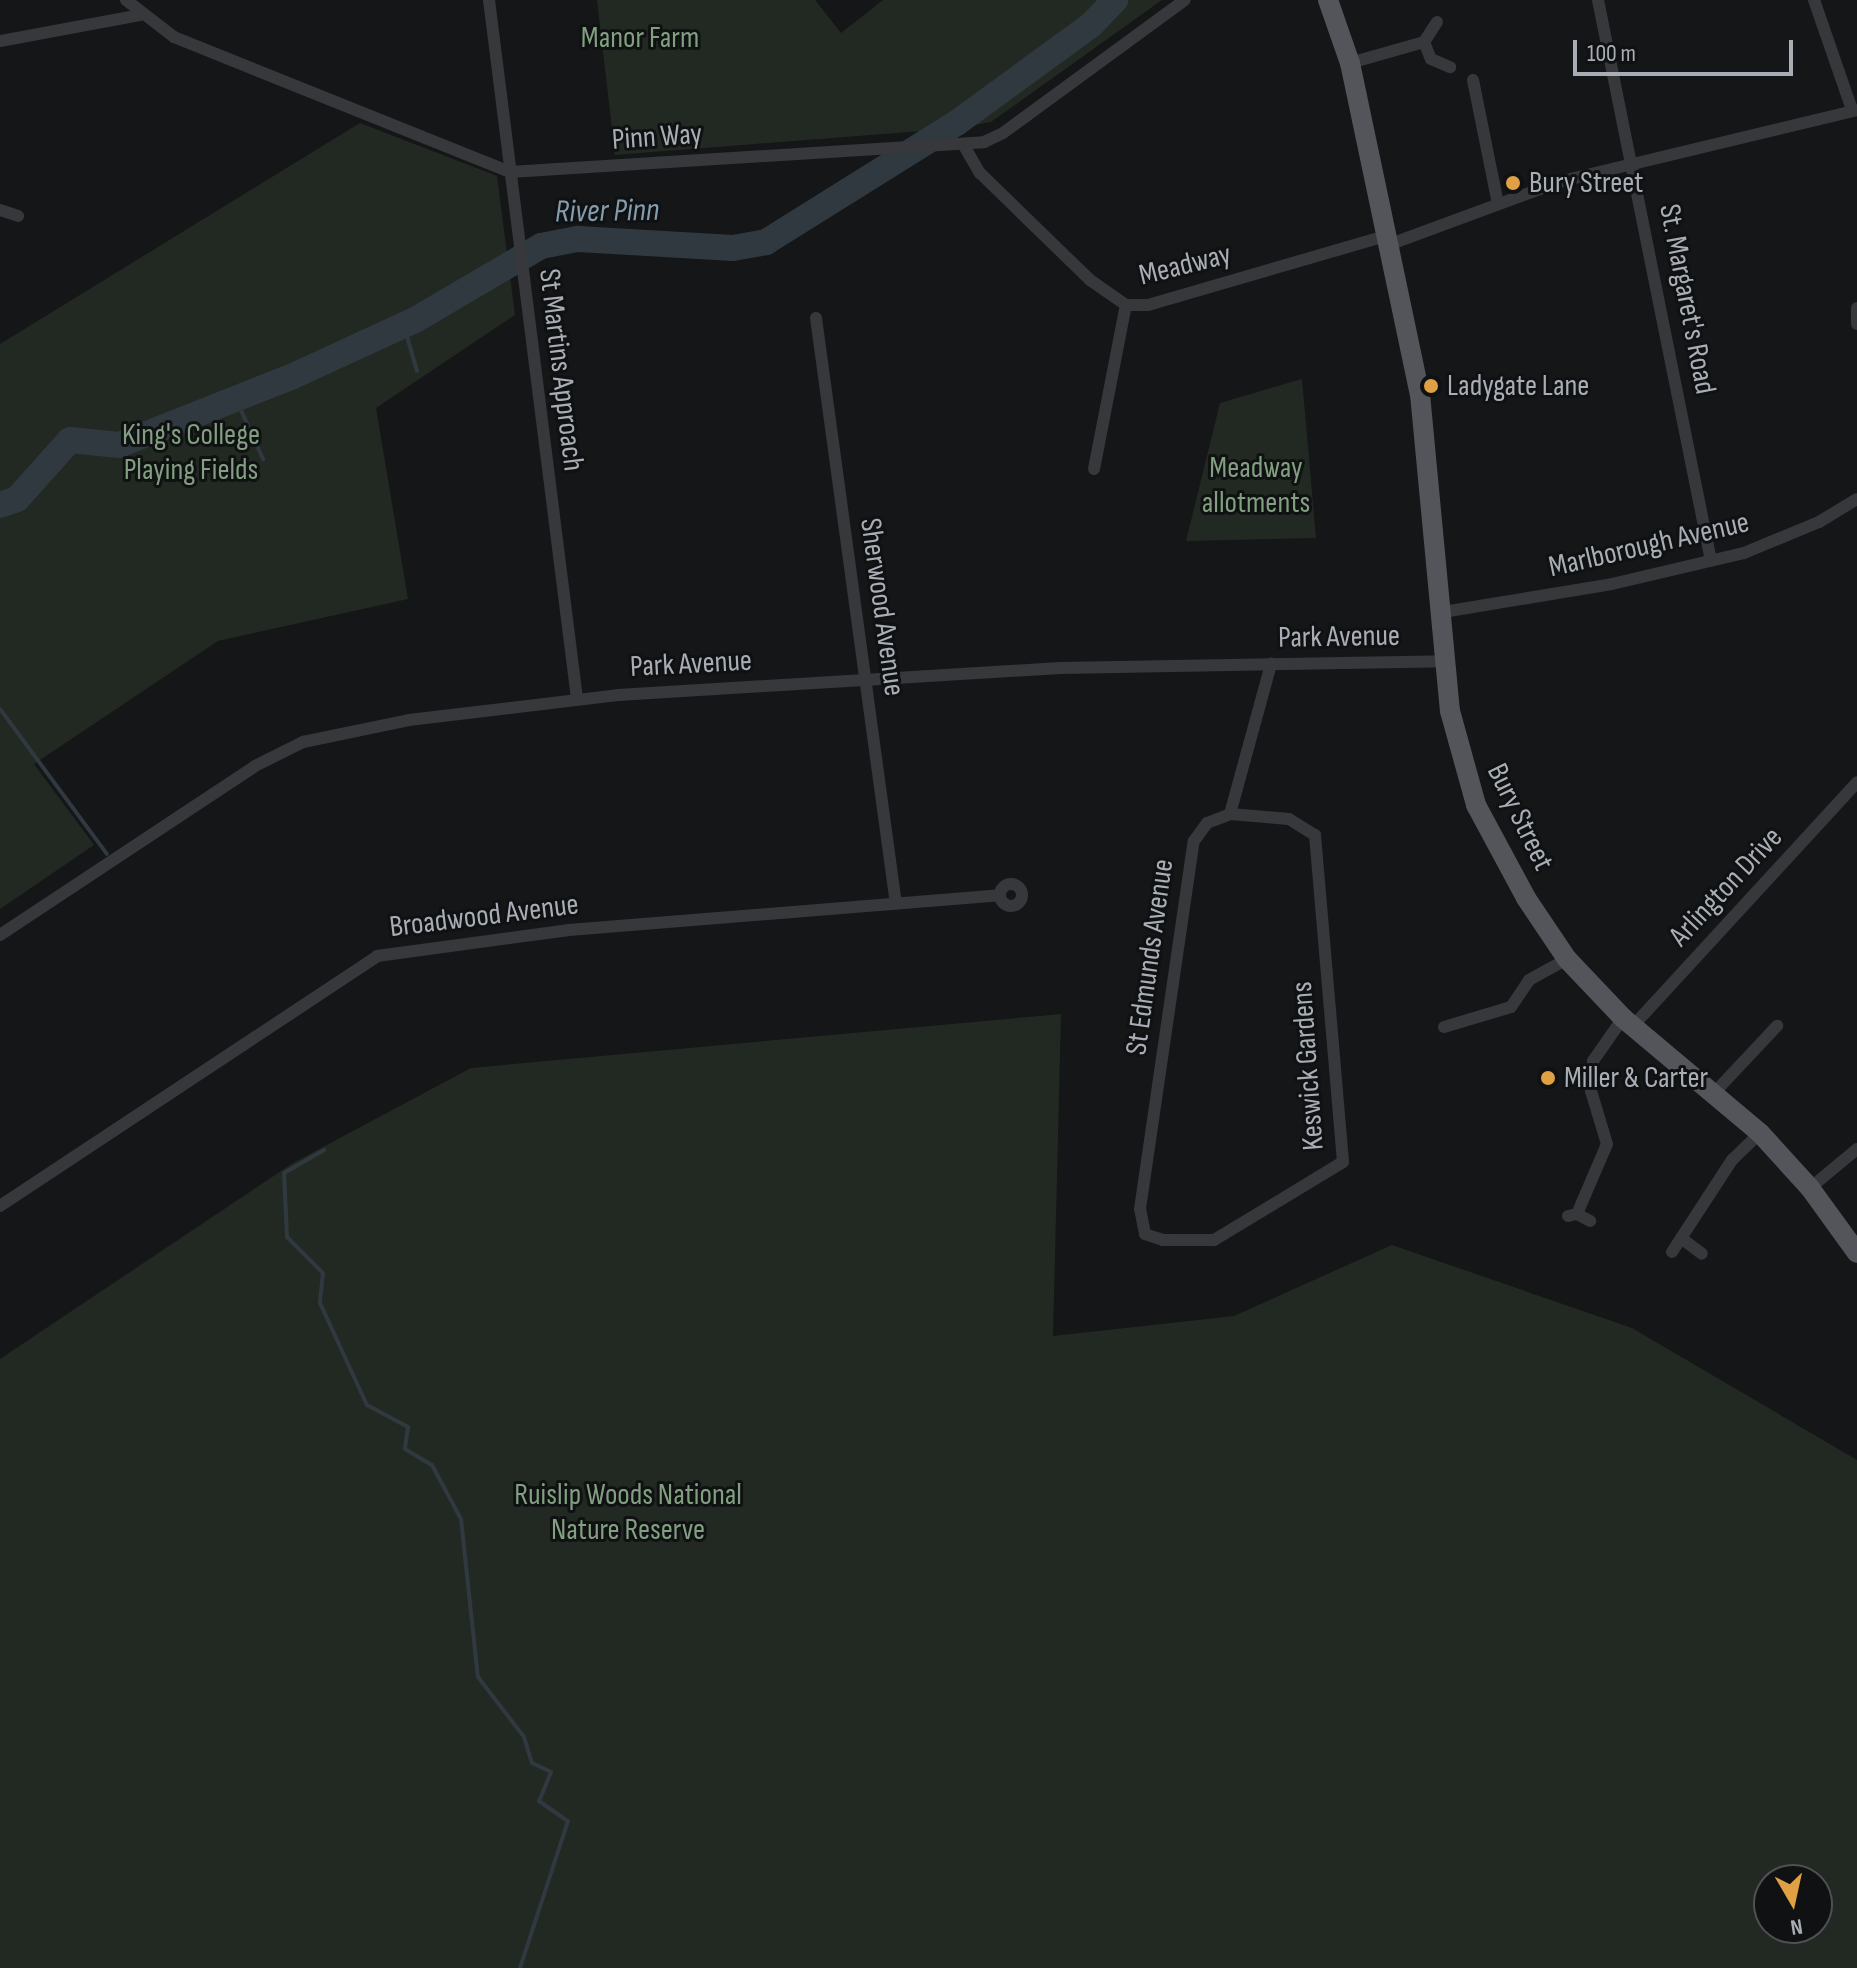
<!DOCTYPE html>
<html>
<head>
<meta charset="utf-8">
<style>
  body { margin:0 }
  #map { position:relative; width:1857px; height:1968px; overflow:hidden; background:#151617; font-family:"Sofia Sans Condensed",sans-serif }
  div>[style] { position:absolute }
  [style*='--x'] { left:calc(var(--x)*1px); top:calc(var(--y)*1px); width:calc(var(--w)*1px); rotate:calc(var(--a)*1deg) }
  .green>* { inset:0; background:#222922 }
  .stream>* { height:4px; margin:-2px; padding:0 2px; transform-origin:2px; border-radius:2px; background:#30393f }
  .river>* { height:26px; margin:-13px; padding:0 13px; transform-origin:13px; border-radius:13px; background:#30393f }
  .minor>* { height:12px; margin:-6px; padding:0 6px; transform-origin:6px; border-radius:6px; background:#37383c }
  .minor>.ring { margin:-6px; padding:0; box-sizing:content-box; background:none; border:12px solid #37383c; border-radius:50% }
  .primary>* { height:20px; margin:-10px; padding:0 10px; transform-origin:10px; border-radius:10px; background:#53555a }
  .dots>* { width:22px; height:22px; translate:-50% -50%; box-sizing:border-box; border:4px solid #101112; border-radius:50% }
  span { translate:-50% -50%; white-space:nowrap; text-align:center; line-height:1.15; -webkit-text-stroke:6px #101112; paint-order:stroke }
  .park-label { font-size:30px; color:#829f81 }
  .street-label { font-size:30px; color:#a9aeb6 }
  .poi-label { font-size:30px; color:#a9aeb6 }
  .left { translate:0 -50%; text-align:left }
  .water-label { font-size:32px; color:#839dae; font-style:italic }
  .north { position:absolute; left:1753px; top:1864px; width:80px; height:80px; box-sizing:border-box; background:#101112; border:2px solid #4d5054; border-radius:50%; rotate:171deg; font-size:22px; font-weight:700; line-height:32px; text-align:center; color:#a9aeb6 }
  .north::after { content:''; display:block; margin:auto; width:28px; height:36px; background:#e0a044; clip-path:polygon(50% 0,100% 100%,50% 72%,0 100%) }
  .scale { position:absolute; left:1573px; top:40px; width:220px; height:36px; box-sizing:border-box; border:4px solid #a9aeb6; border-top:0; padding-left:10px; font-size:24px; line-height:28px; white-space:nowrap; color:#a9aeb6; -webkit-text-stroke:6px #101112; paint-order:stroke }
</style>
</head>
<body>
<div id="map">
  <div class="green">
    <div style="clip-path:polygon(597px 0,815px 0,841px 33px,883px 0,1115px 0,1091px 25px,971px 113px,935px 130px,615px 155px)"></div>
    <div style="clip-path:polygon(1124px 0,1162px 0,991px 122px,962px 127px,1094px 30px)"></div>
    <div style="clip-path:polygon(360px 123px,497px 176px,515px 315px,376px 408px,408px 599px,218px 641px,34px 764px,94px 845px,0 909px,0 344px)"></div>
    <div style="clip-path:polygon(1302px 379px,1316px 538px,1186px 541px,1220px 403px)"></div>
    <div style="clip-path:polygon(evenodd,1061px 1014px,1053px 1336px,1234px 1316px,1392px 1245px,1632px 1328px,1857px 1460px,1857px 1968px,0 1968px,0 1359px,293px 1163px,471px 1068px,1061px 1014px,1769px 1880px,1817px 1880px,1817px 1928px,1769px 1928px,1769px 1880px)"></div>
  </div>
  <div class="stream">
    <div style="--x:404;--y:326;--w:47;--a:73.9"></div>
    <div style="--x:236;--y:399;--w:66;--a:65.8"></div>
    <div style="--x:0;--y:709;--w:180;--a:53.6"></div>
    <div style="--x:324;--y:1150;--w:46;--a:150.1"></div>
    <div style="--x:284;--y:1173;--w:64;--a:87.3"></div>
    <div style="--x:287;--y:1237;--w:51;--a:45"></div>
    <div style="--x:323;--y:1273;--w:30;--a:96"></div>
    <div style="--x:320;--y:1303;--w:112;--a:65.3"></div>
    <div style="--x:367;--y:1405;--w:47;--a:28.2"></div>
    <div style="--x:408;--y:1427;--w:22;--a:98"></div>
    <div style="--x:405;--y:1449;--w:31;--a:31"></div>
    <div style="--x:432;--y:1465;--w:61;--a:61.8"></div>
    <div style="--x:461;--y:1519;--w:159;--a:83.9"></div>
    <div style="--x:478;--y:1677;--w:76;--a:52.5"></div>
    <div style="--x:524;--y:1737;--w:27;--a:73"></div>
    <div style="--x:532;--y:1763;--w:21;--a:25"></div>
    <div style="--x:551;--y:1772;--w:31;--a:112"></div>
    <div style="--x:539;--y:1801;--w:35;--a:35"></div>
    <div style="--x:568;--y:1821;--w:155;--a:108.1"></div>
  </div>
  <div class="river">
    <div style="--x:0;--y:505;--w:18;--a:-19"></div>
    <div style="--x:17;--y:499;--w:79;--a:-48.1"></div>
    <div style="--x:70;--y:440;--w:49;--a:5.8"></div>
    <div style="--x:119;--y:445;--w:185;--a:-21.6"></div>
    <div style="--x:291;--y:377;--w:136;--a:-24.7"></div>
    <div style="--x:415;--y:320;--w:146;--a:-30.4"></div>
    <div style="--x:541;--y:246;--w:38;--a:-11"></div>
    <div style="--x:578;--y:239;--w:155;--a:3.3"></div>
    <div style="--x:733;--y:248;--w:34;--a:-10"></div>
    <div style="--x:766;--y:242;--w:226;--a:-32"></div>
    <div style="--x:958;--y:122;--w:165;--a:-36.1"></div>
    <div style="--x:1091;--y:25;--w:35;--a:-46"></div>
  </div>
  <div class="minor">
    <div style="--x:126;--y:0;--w:61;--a:37.6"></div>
    <div style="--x:174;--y:37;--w:362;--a:21.9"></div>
    <div style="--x:510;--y:172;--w:475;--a:-3.6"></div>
    <div style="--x:984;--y:142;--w:21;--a:-25"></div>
    <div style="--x:1003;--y:133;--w:225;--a:-36.2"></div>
    <div style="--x:489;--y:0;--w:705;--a:82.82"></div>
    <div style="--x:1598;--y:0;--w:572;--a:78.61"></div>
    <div style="--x:1814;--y:0;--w:116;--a:70.9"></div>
    <div style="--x:1437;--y:22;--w:24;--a:123"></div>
    <div style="--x:1424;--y:42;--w:18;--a:68"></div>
    <div style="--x:1431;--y:59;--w:21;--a:23"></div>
    <div style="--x:0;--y:41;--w:142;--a:-10.5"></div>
    <div style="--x:1350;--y:63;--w:77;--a:-15.8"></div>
    <div style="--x:1473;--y:80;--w:126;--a:78.6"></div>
    <div style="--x:963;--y:144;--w:34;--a:60"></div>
    <div style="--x:980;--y:173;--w:153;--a:44.2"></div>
    <div style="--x:1090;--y:280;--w:44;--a:34.8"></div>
    <div style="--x:1126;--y:305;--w:22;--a:0"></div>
    <div style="--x:1148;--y:305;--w:248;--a:-16.2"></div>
    <div style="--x:0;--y:210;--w:19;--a:18"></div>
    <div style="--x:1388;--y:245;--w:185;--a:-20.2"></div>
    <div style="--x:1562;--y:181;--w:303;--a:-13.5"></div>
    <div style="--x:1857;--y:308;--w:16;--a:90"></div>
    <div style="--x:816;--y:318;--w:591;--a:82.23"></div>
    <div style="--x:1094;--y:469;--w:167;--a:-79"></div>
    <div style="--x:1443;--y:612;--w:171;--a:-9.4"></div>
    <div style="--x:1612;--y:584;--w:136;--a:-13.2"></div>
    <div style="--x:1744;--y:553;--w:81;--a:-22.5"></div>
    <div style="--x:1819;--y:522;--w:44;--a:-31.2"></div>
    <div style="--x:1230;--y:814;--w:59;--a:4.8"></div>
    <div style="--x:1289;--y:819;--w:31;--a:32"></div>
    <div style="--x:1315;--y:835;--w:328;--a:85.1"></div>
    <div style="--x:1343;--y:1162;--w:151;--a:148.8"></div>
    <div style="--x:1214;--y:1240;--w:51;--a:180"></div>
    <div style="--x:1163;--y:1240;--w:19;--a:-162"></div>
    <div style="--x:1145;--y:1234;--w:25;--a:-101"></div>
    <div style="--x:1140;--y:1209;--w:372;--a:-81.7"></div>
    <div style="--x:1194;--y:841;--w:22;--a:-54"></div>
    <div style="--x:1207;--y:823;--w:25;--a:-21"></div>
    <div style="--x:1230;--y:814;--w:156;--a:-74.7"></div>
    <div class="ring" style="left:1000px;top:884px;width:10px;height:10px"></div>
    <div style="--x:0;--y:935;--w:306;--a:-33.5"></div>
    <div style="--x:255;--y:766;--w:54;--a:-26.6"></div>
    <div style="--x:303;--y:742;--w:108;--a:-11.7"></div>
    <div style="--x:409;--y:720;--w:210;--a:-6.8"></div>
    <div style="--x:618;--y:695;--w:443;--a:-3.5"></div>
    <div style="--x:1060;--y:668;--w:386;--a:-1"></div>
    <div style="--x:1633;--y:1026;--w:331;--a:-47.4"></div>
    <div style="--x:1444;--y:1027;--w:70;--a:-16.6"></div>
    <div style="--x:1511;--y:1007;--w:32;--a:-56"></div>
    <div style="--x:1529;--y:980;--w:43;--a:-28.9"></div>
    <div style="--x:1715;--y:1092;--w:91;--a:-46.8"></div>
    <div style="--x:1810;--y:1188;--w:61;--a:-39.7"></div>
    <div style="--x:0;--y:1206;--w:452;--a:-33.5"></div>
    <div style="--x:377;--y:956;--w:194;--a:-7.7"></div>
    <div style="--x:569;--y:930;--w:432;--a:-4.6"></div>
    <div style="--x:1577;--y:1214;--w:76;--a:-66.8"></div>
    <div style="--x:1607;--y:1144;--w:55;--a:-106.8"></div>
    <div style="--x:1591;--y:1091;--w:30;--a:-86"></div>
    <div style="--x:1593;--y:1061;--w:52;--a:-55.1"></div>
    <div style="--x:1568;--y:1216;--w:9;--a:-13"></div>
    <div style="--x:1577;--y:1214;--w:15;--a:28"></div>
    <div style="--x:1681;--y:1238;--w:26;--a:37"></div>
    <div style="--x:1672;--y:1252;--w:110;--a:-56.9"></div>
    <div style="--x:1732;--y:1160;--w:39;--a:-44"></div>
  </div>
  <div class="primary">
    <div style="--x:1328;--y:0;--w:67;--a:70.8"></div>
    <div style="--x:1350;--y:63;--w:338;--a:78.1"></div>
    <div style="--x:1420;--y:394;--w:318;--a:84.6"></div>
    <div style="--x:1450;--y:711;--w:98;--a:74.5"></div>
    <div style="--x:1476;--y:805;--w:106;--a:61.7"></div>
    <div style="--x:1526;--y:898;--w:73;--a:56.1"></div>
    <div style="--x:1567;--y:959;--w:81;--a:46.5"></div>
    <div style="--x:1623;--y:1018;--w:179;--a:40"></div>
    <div style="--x:1760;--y:1133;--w:74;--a:47.7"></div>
    <div style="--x:1810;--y:1188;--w:80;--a:54.1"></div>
  </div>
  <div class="dots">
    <div style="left:1513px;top:183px;background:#e0a044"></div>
    <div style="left:1431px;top:386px;background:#e0a044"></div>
    <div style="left:1548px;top:1078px;background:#e0a044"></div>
  </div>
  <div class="park-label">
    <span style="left:640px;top:38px">Manor Farm</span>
    <span style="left:191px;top:452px">King's College<br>Playing Fields</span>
    <span style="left:1256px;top:485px">Meadway<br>allotments</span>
    <span style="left:628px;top:1512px">Ruislip Woods National<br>Nature Reserve</span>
  </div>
  <div class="street-label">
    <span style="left:657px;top:137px;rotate:-4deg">Pinn Way</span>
    <span style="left:1185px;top:265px;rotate:-14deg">Meadway</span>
    <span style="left:1687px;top:299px;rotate:79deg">St. Margaret's Road</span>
    <span style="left:561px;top:370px;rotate:83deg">St Martins Approach</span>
    <span style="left:1649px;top:545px;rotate:-13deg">Marlborough Avenue</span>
    <span style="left:882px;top:607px;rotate:82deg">Sherwood Avenue</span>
    <span style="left:1339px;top:637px;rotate:-1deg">Park Avenue</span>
    <span style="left:691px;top:664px;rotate:-3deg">Park Avenue</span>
    <span style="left:1520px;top:817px;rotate:64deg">Bury Street</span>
    <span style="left:1726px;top:887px;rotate:-47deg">Arlington Drive</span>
    <span style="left:484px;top:916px;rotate:-7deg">Broadwood Avenue</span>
    <span style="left:1150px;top:957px;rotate:-82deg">St Edmunds Avenue</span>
    <span style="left:1308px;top:1066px;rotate:-94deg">Keswick Gardens</span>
  </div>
  <div class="poi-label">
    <span class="left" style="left:1529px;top:183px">Bury Street</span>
    <span class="left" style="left:1447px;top:386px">Ladygate Lane</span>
    <span class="left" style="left:1564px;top:1078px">Miller &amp; Carter</span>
  </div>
  <div class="water-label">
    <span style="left:607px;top:212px;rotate:-1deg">River Pinn</span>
  </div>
  <div class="north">N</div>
  <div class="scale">100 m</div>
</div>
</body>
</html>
